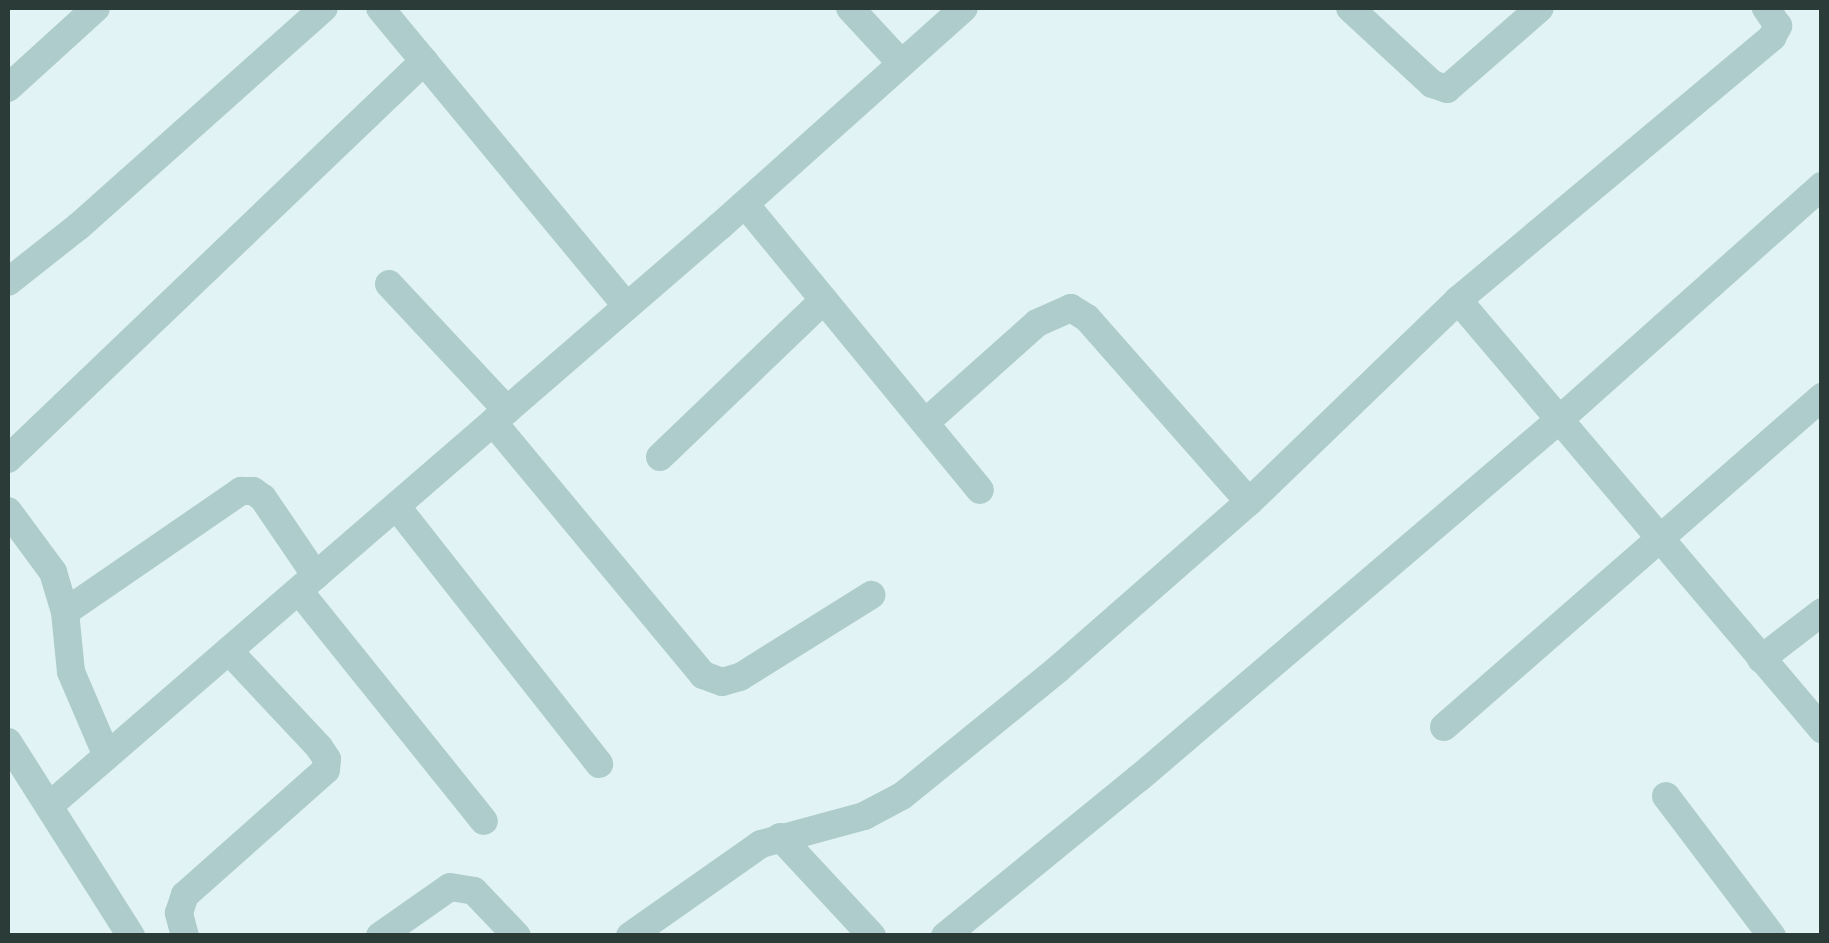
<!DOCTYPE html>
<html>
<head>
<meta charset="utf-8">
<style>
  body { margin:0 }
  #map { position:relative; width:1829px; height:943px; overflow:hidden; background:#e1f3f4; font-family:Lato,sans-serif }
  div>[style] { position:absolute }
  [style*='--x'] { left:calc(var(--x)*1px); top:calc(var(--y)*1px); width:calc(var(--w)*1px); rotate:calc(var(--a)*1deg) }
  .minor>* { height:28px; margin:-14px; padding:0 14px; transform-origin:14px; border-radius:14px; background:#adcccb }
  span { translate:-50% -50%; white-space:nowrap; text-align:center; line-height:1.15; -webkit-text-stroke:8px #eefafb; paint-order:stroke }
  .frame { position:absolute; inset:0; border:10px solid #2b3b38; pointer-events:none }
</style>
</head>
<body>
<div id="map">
  <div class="minor">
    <div style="--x:380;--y:8;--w:386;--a:50.4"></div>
    <div style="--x:850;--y:8;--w:75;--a:47.2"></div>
    <div style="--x:1350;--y:8;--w:112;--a:42.8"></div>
    <div style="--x:1432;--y:84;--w:16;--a:18"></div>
    <div style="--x:1447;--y:89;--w:123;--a:-41.1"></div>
    <div style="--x:8;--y:88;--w:119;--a:-42.3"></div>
    <div style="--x:745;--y:204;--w:370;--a:50.6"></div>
    <div style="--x:8;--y:282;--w:90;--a:-38.3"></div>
    <div style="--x:79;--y:226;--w:328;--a:-41.7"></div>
    <div style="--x:389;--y:284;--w:173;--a:46.9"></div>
    <div style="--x:1458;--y:300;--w:563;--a:49.69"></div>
    <div style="--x:493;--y:422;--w:329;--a:50.3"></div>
    <div style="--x:703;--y:675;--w:20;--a:20"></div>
    <div style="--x:722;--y:682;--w:19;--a:-16"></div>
    <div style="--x:740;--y:677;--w:155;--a:-32"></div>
    <div style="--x:926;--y:422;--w:149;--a:-41.7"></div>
    <div style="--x:1037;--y:323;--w:37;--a:-24"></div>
    <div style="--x:1071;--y:308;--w:19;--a:32"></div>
    <div style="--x:1087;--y:318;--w:245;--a:48.6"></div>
    <div style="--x:660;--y:457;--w:227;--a:-43.8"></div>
    <div style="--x:8;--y:459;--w:576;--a:-43.73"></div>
    <div style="--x:397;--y:507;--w:327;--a:51.8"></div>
    <div style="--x:8;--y:511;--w:76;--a:53.6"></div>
    <div style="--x:53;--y:572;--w:42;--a:73.3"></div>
    <div style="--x:65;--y:612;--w:60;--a:84.3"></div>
    <div style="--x:71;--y:672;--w:91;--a:66.8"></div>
    <div style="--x:299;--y:591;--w:295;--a:51.2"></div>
    <div style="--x:65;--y:612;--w:214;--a:-34.5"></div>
    <div style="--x:241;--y:491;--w:12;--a:0"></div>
    <div style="--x:253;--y:491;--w:12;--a:35"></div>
    <div style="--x:263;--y:498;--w:94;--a:55.8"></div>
    <div style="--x:1761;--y:659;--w:77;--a:-37.6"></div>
    <div style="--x:1444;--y:727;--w:502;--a:-41.12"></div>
    <div style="--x:8;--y:742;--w:230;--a:57.6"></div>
    <div style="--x:1666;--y:796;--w:176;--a:52.9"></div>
    <div style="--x:49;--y:806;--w:887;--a:-40.84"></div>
    <div style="--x:720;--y:226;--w:327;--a:-41.8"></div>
    <div style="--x:780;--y:837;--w:135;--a:47.1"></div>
    <div style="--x:185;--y:936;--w:24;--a:-105"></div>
    <div style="--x:179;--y:913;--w:19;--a:-72"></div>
    <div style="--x:185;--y:895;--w:188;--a:-41.6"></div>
    <div style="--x:326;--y:770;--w:11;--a:-85"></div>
    <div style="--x:327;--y:759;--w:14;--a:-124"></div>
    <div style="--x:319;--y:747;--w:132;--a:-133.2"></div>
    <div style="--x:380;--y:936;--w:85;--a:-35"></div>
    <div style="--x:450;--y:887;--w:24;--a:9"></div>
    <div style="--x:474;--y:891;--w:62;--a:46.3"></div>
    <div style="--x:630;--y:936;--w:160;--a:-35.1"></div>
    <div style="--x:761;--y:844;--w:107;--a:-15.2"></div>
    <div style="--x:864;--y:816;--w:43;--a:-27.8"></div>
    <div style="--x:902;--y:796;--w:201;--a:-39.1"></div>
    <div style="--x:1058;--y:669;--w:254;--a:-41.2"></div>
    <div style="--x:1249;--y:502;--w:291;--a:-44"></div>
    <div style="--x:1458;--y:300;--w:410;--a:-39.9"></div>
    <div style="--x:1772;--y:37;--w:13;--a:-61"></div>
    <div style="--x:1778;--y:26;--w:22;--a:-124"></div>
    <div style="--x:945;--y:936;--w:250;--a:-39.2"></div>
    <div style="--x:1139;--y:778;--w:552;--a:-40.44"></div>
    <div style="--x:1559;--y:420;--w:352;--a:-41.7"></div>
  </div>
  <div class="frame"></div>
</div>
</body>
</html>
